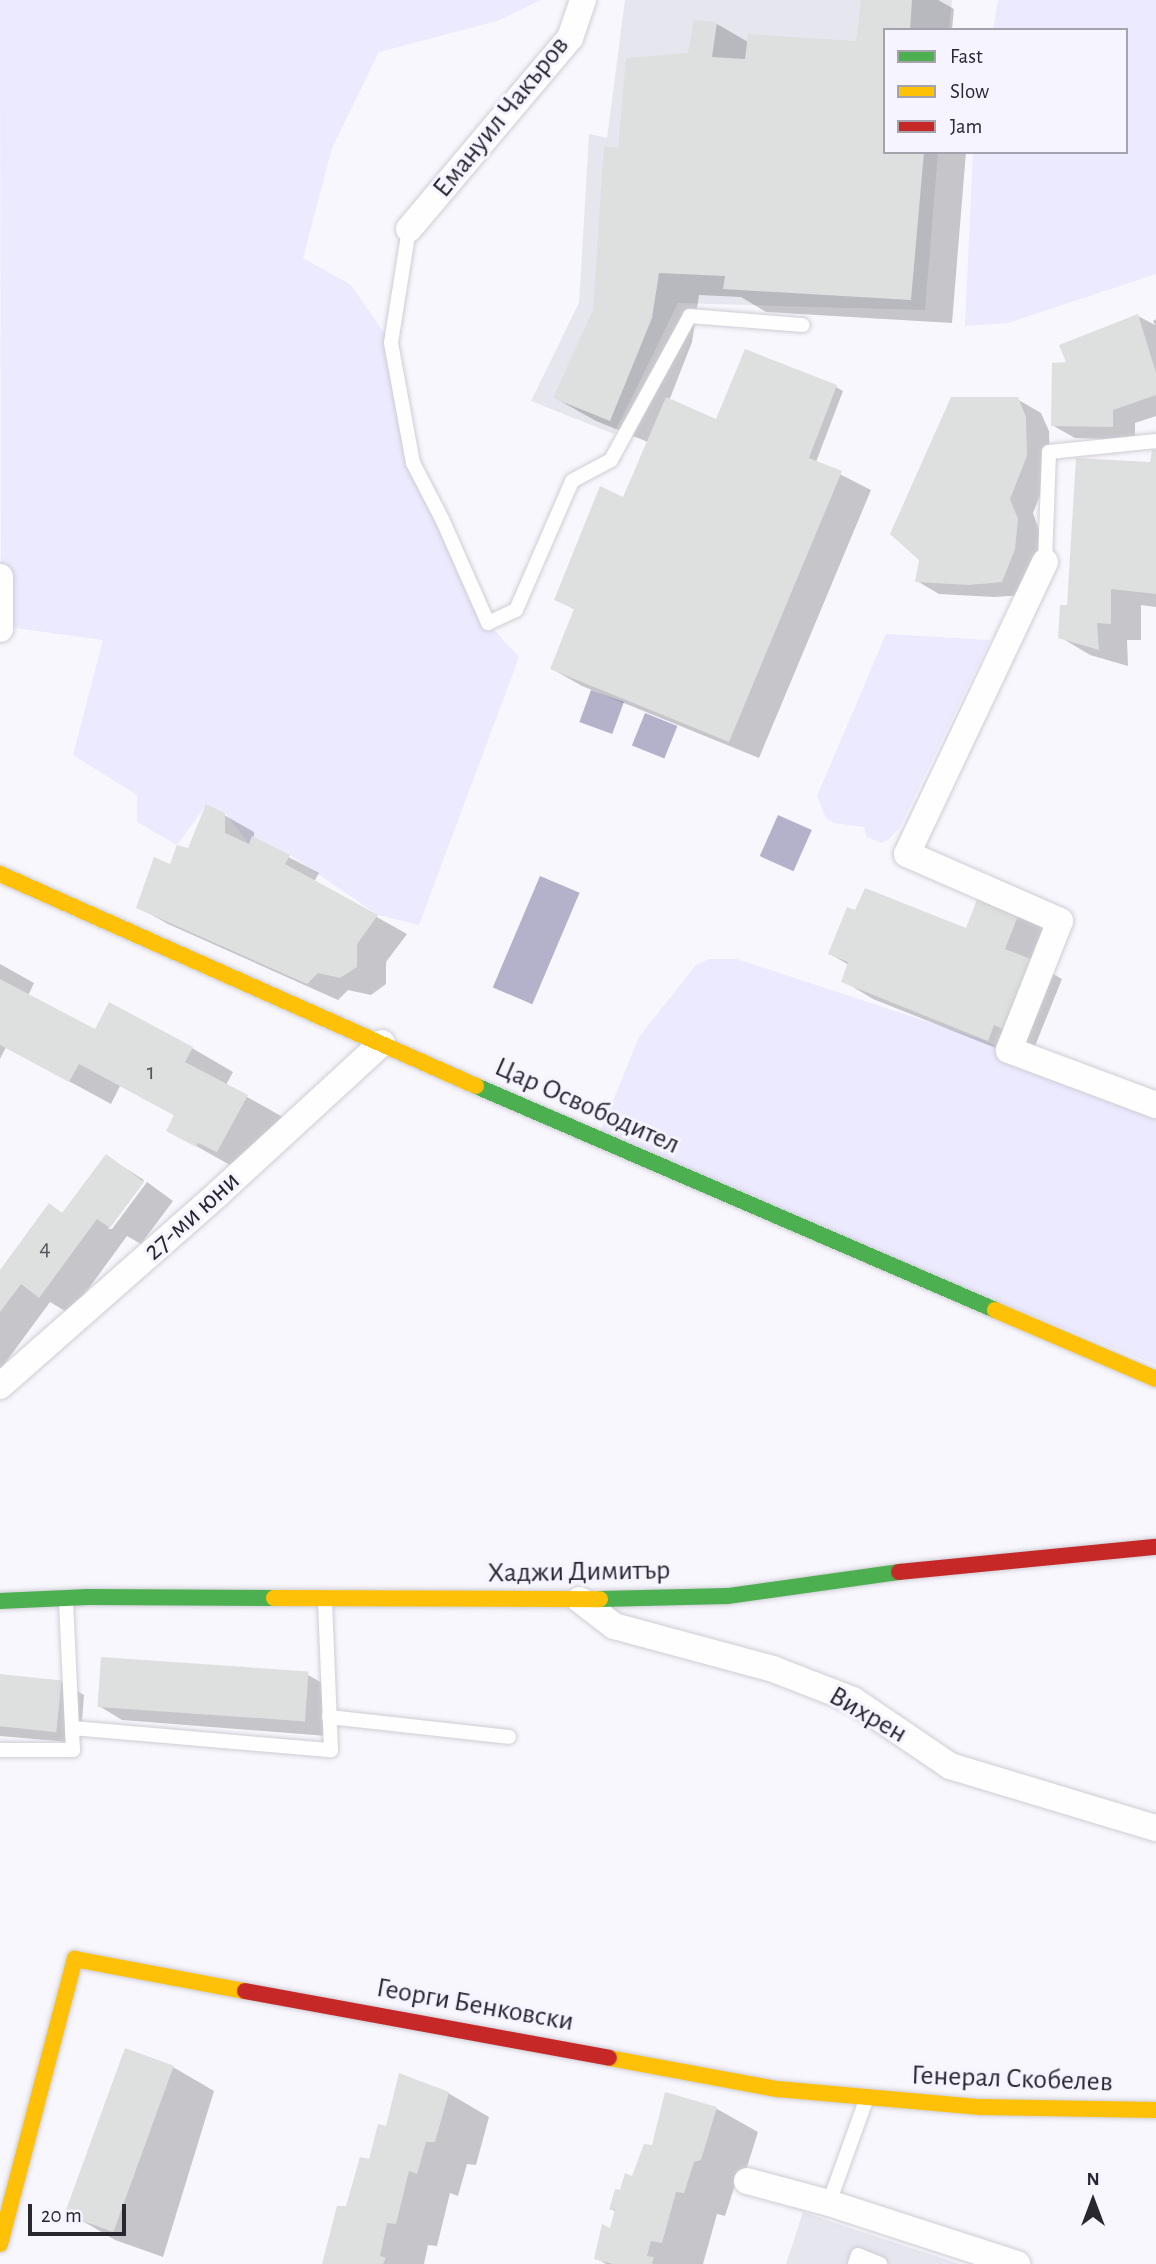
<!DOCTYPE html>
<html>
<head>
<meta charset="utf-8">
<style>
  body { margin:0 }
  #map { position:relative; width:1156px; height:2264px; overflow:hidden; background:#f8f7fd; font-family:"Alegreya Sans",sans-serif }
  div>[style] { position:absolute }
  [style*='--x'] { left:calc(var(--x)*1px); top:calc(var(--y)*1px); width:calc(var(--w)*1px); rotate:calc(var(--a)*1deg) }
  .built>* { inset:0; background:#e6e6ef }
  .green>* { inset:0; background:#ebeafe }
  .water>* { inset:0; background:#b4b2cb; transform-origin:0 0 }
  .shadow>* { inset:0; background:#0003 }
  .building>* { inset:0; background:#dde0de; transform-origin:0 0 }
  .roads { filter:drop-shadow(0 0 2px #cecdd4) drop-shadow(0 0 2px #cecdd4) }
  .lane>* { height:14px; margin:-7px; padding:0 7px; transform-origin:7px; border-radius:7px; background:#fefeff }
  .street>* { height:26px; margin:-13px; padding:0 13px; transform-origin:13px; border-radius:13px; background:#fefeff }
  .fast>* { height:16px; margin:-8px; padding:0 8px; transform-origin:8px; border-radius:8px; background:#4caf50 }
  .slow>* { height:16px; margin:-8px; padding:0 8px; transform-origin:8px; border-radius:8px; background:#ffc107 }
  .jam>* { height:16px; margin:-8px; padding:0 8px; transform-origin:8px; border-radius:8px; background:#c62828 }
  span { translate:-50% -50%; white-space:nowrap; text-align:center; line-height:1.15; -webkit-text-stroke:6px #f6f5ff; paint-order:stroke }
  .number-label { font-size:24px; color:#56565c }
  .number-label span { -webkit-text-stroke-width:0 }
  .street-label { font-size:28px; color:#292831 }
  .legend { position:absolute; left:883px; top:28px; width:245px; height:126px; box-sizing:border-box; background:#f6f5ff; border:2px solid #a4a3ad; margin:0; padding:9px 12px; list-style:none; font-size:21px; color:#292831 }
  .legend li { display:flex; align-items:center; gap:14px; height:35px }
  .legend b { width:35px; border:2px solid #a4a3ad }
  .north { position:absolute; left:1058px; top:2166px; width:70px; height:70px; -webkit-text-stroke:5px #f6f5ff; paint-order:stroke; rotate:0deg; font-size:19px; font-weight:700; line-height:28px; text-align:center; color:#292831 }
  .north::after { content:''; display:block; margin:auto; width:24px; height:32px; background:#292831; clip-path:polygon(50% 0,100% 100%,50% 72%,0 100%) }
  .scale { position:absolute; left:28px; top:2204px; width:98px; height:32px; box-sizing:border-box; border:4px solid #292831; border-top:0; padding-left:9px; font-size:21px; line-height:24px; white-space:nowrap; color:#292831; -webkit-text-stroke:5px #f6f5ff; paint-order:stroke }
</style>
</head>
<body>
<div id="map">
  <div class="built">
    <div style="clip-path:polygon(625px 0,952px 0,949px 30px,885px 30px,885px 152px,938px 152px,925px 310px,678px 303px,614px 434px,531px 401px,579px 303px,589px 134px,607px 138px)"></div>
    <div style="clip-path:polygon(803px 2212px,844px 2226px,960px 2264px,786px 2264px)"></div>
  </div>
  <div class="green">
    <div style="clip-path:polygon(0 0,541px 0,497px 21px,379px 52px,332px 148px,303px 258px,351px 285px,391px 343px,413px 463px,488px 623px,519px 657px,419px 925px,378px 915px,290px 855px,249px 844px,225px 813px,207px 804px,177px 845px,137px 822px,137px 795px,73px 755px,103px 640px,1px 626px)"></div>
    <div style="clip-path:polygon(998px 0,1156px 0,1156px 274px,1008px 323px,965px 326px,973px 152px,1126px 152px,1126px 30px,993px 30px)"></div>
    <div style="clip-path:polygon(886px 634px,990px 640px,900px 827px,888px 840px,881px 843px,867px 837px,864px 827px,834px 823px,826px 818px,817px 796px)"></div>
    <div style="clip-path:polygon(709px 959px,737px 959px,986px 1041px,1156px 1115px,1156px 1365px,597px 1140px,639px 1037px,696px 965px)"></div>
  </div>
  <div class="water">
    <div style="left:591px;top:690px;width:35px;height:34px;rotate:20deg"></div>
    <div style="left:645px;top:713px;width:35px;height:35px;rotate:22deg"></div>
    <div style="left:778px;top:815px;width:37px;height:45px;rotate:24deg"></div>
    <div style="left:540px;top:876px;width:43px;height:121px;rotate:23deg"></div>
  </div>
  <div class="shadow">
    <div style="clip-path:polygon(862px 0,938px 0,954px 9px,952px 30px,885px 30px,885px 152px,966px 152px,952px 323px,766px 312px,741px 297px,699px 295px,692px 342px,669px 401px,717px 421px,836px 387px,843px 391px,816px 462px,871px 490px,759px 758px,582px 686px,552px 669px,575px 610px,557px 599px,624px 499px,648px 442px,596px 421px,555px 398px,595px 311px,620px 150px,690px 55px,717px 24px,748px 42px,858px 42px)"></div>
    <div style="clip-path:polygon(1138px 316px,1155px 325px,1153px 321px,1156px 319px,1156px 416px,1135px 423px,1135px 440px,1075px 438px,1052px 425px,1069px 363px)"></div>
    <div style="clip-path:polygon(1017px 399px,1041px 413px,1049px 431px,1050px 470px,1033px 513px,1040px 533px,1038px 563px,1025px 595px,994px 597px,939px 594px,917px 581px,921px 560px)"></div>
    <div style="clip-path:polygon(1156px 452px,1156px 607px,1141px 605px,1141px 640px,1127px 640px,1128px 666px,1090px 655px,1060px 637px)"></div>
    <div style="clip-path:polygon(224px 815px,254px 832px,254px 839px,319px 873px,314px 882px,407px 934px,386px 962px,386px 984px,371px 995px,348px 990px,338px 1000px,168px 924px,138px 907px,171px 866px)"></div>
    <div style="clip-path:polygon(980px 896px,1049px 929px,1036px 964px,1062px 979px,1035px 1046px,1024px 1041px,1018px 1057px,873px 999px,843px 981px,849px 965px,830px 954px,967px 930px)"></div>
    <div style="clip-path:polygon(0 964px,34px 983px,28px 996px,95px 1032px,192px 1048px,233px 1072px,226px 1085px,288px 1120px,259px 1174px,240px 1165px,237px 1169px,168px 1130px,176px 1116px,120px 1086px,111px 1104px,6px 1047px,0 1059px)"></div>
    <div style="clip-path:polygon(106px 1156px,144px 1180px,108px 1229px,112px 1229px,147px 1182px,173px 1201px,141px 1244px,127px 1236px,70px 1314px,50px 1302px,0 1370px,0 1273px,49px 1206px,64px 1214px)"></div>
    <div style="clip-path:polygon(103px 1659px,308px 1675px,331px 1688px,327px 1736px,122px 1720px,99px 1706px)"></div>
    <div style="clip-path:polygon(0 1676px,61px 1682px,84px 1695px,80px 1743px,0 1736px)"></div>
    <div style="clip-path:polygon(173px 2067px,214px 2091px,163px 2257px,115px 2240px,74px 2216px)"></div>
    <div style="clip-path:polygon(448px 2093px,489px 2117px,476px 2165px,467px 2164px,458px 2196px,450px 2193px,437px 2246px,428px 2245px,424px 2264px,324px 2264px,388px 2129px)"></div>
    <div style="clip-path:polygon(667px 2095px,717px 2109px,758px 2132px,742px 2183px,735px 2185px,725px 2216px,717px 2214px,703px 2264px,606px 2264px,596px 2258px,611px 2230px,616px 2212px,611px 2209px,653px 2147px)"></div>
  </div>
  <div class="building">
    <div style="clip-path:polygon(861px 0,912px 0,910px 30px,885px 30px,885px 152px,924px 152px,911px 300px,723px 289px,725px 276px,659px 273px,652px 318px,610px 421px,553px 398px,593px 310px,604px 146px,618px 148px,626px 58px,688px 53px,694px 20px,717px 22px,712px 57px,745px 59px,748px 34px,856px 41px)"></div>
    <div style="clip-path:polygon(1138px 314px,1156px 373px,1156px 395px,1113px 410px,1113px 427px,1051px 426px,1052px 363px,1066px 362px,1059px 345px)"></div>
    <div style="clip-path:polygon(745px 349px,837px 385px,809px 458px,842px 471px,729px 742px,550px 669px,574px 609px,554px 600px,600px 486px,623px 497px,666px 397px,716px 419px)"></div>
    <div style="clip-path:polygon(951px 397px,1018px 397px,1026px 417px,1027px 456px,1010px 499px,1018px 519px,1015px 549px,1002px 582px,969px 585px,915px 582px,919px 560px,890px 534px)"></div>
    <div style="clip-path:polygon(1152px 450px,1156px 450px,1156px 594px,1111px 589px,1111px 624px,1097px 623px,1099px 650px,1058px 638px,1060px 605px,1067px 605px,1076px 458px,1150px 462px)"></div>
    <div style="clip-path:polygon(206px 804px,225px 813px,225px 833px,249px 844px,252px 836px,290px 855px,285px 864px,378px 915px,357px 944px,357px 967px,340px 978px,318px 973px,307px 984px,136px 908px,154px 857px,170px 864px,177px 845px,188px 848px)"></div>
    <div style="clip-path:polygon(865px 888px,966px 928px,979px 894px,1020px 911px,1005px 949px,1033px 960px,1005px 1030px,994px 1025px,988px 1041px,841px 982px,848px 962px,828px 954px,847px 907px,855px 910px)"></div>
    <div style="clip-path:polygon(0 979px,95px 1029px,109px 1002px,193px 1047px,185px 1062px,248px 1095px,217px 1152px,198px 1143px,196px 1147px,166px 1131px,174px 1115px,79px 1064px,69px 1082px,0 1045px)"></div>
    <div style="clip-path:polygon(106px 1154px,144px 1182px,110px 1228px,97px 1219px,39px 1298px,21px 1284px,0 1312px,0 1270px,49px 1203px,62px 1213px)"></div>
    <div style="left:101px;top:1657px;width:208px;height:50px;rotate:4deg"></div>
    <div style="left:0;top:1674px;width:62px;height:52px;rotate:6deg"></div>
    <div style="left:125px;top:2048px;width:52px;height:177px;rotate:20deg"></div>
    <div style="clip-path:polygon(399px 2073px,449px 2092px,435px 2142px,426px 2142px,417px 2174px,409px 2171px,396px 2224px,387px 2223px,380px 2256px,386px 2258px,383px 2264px,322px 2264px,337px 2206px,346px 2206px,360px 2157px,369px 2159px,378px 2124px,386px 2126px)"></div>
    <div style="clip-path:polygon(665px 2092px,717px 2107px,701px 2160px,694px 2162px,684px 2193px,676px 2192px,662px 2243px,651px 2241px,647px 2256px,654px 2257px,652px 2264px,613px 2264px,594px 2259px,602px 2224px,610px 2228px,615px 2209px,609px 2210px,615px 2189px,620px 2190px,625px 2173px,632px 2176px,644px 2144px,652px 2145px)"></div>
  </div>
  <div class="roads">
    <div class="lane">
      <div style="--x:409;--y:229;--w:115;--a:99"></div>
      <div style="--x:391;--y:343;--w:122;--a:79.6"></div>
      <div style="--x:413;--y:463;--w:63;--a:62.6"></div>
      <div style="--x:442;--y:519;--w:114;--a:66.1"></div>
      <div style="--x:488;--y:623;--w:31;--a:-25"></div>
      <div style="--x:516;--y:610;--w:141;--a:-66.5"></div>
      <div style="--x:572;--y:481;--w:44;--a:-28.3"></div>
      <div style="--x:611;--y:460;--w:164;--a:-61.3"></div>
      <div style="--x:690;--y:316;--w:113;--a:4.6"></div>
      <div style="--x:1045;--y:562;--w:110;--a:-87.9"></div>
      <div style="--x:1049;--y:452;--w:108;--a:-5.9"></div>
      <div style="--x:329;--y:1717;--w:181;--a:6.3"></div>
      <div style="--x:72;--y:1728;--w:260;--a:4.9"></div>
      <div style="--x:331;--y:1750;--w:148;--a:-92.3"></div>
      <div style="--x:0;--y:1750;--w:73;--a:0"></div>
      <div style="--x:73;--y:1750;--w:151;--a:-92.7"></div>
      <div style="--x:829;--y:2203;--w:109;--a:-70.2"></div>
      <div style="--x:855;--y:2264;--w:9;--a:-72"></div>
      <div style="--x:858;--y:2255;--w:24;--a:22"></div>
    </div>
    <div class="street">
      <div style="--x:409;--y:229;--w:250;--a:-49.9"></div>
      <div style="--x:570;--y:38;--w:40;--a:-71.1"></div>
      <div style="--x:1045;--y:562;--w:323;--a:115.3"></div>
      <div style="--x:907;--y:854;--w:167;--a:23.6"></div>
      <div style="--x:1060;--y:921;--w:139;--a:111.6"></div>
      <div style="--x:1009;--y:1050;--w:157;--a:20.5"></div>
      <div style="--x:0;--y:577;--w:52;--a:90"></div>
      <div style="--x:0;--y:1386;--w:293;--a:-41.4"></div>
      <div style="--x:220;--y:1192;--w:220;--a:-42.6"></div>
      <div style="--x:580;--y:1600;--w:43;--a:37.4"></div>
      <div style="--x:614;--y:1626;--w:165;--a:15.1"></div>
      <div style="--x:773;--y:1669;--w:86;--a:21.2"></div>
      <div style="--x:853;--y:1700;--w:117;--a:34.2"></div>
      <div style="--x:950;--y:1766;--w:215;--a:16.8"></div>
      <div style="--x:747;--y:2181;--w:85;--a:15"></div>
      <div style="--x:829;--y:2203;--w:198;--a:18"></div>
    </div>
    <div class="fast">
      <div style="--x:476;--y:1086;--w:565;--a:23.34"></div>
      <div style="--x:600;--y:1599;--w:128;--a:-1.3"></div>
      <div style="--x:728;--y:1596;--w:173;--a:-8"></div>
      <div style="--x:0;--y:1601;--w:88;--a:-2.6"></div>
      <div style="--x:88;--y:1597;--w:186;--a:0.3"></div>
    </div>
    <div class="slow">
      <div style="--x:0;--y:874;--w:521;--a:24.01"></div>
      <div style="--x:995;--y:1310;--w:175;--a:23.2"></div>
      <div style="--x:274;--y:1598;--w:326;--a:0.2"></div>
      <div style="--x:609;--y:2058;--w:171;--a:10.5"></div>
      <div style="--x:777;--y:2089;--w:204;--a:5.1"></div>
      <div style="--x:980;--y:2107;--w:176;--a:1"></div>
      <div style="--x:0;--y:2244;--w:295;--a:-75.3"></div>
      <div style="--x:75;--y:1959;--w:173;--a:10.7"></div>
    </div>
    <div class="jam">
      <div style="--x:899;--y:1572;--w:258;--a:-5.6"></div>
      <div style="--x:245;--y:1991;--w:370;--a:10.4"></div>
    </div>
  </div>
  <div class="number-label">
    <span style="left:151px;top:1073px">1</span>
    <span style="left:45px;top:1249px">4</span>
  </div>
  <div class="street-label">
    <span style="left:501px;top:117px;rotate:-51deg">Емануил Чакъров</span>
    <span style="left:587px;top:1106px;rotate:24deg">Цар Освободител</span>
    <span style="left:192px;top:1216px;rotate:-42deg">27-ми юни</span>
    <span style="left:579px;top:1572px;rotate:-1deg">Хаджи Димитър</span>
    <span style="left:868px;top:1715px;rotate:30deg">Вихрен</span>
    <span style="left:475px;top:2005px;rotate:10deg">Георги Бенковски</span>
    <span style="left:1012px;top:2079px;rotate:2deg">Генерал Скобелев</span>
  </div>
  <ul class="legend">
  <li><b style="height:9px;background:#4caf50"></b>Fast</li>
  <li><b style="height:9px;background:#ffc107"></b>Slow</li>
  <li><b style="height:9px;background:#c62828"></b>Jam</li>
  </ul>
  <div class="north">N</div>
  <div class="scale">20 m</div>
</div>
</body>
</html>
